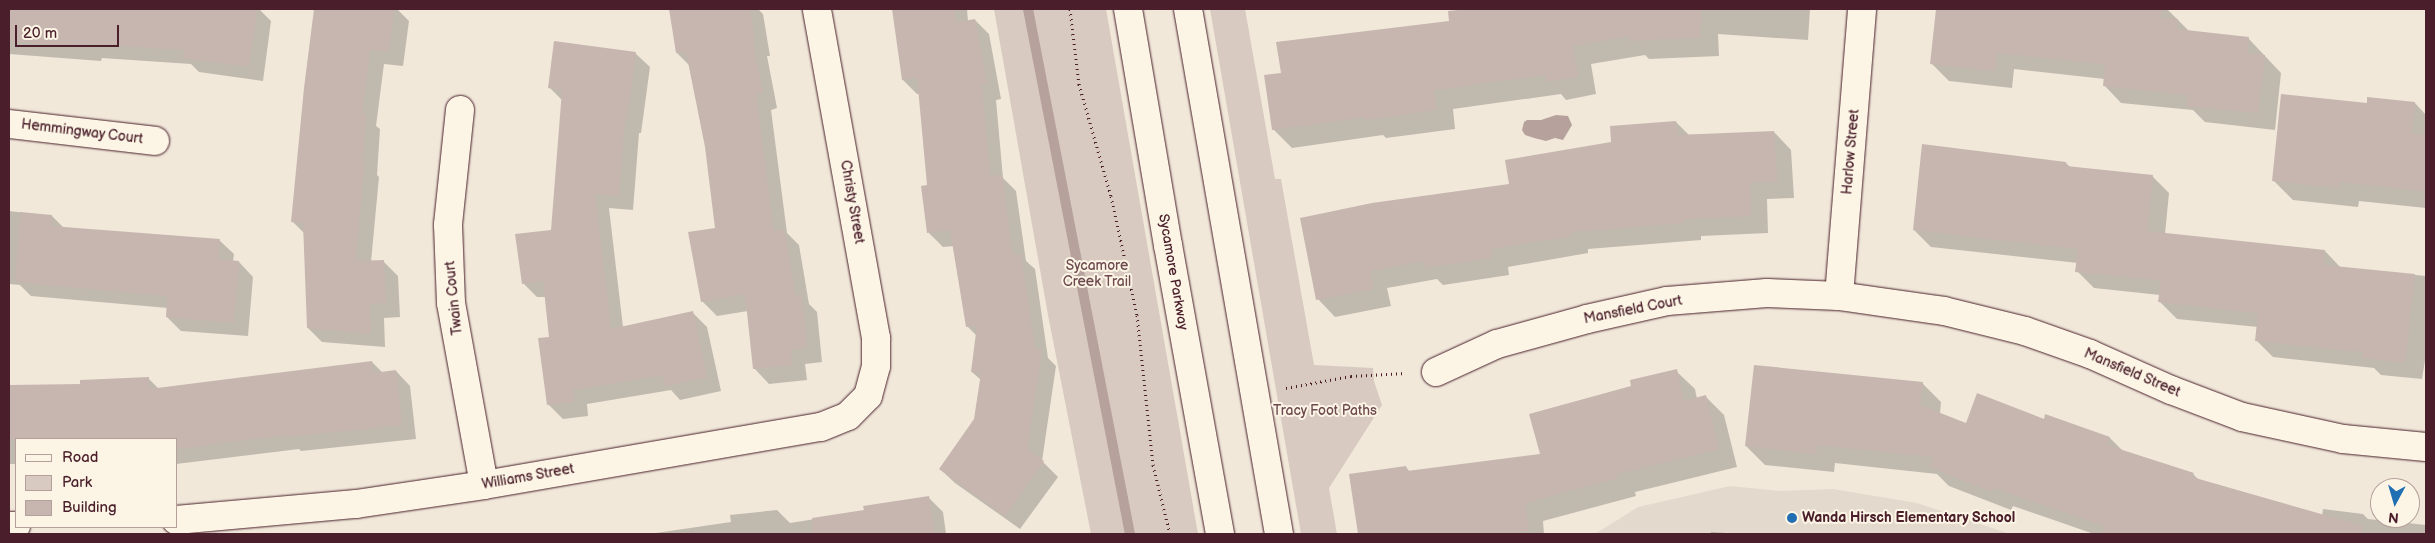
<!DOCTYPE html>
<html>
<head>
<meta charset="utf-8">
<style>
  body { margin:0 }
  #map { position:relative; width:2435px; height:543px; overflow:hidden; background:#f1e8da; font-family:"Balsamiq Sans",sans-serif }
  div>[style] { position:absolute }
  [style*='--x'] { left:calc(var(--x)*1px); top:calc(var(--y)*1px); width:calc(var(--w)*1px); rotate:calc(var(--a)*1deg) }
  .built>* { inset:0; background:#e4d9cd }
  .green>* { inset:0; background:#d8cac0 }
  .water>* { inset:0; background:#b6a19c }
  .shadow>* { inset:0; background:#0003 }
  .stream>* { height:10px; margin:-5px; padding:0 5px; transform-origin:5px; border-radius:5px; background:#b6a19c }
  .building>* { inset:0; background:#c7b6af }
  .path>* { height:3px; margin-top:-1.5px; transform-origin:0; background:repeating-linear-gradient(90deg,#4a1f2b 0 1px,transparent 0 5px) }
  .roads { filter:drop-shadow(0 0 1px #4a1f2b) drop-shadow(0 0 1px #4a1f2b) }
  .street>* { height:28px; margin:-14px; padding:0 14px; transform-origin:14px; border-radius:14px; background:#fcf5e5 }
  .secondary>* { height:28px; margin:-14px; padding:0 14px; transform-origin:14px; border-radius:14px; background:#fcf5e5 }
  .dots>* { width:14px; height:14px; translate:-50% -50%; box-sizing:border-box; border:2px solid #fcf5e5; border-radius:50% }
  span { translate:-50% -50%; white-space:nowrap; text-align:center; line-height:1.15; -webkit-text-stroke:4px #fcf5e5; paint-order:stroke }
  .street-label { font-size:14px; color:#4a1f2b }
  .park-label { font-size:14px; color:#6e4a50 }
  .poi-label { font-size:14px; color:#4a1f2b; font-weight:700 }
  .left { translate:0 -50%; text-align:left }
  .frame { position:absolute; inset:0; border:10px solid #4a1f2b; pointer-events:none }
  .legend { position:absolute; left:15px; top:438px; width:162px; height:90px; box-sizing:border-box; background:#fcf5e5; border:1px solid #b59f9b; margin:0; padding:6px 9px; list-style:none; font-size:15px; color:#4a1f2b }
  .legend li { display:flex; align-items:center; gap:10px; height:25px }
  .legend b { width:25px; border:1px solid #b59f9b }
  .north { position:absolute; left:2370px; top:478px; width:50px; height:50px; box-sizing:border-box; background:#fcf5e5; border:1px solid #b59f9b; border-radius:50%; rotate:186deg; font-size:14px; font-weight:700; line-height:20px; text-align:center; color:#4a1f2b }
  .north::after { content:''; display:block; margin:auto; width:18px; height:22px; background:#1f6fb2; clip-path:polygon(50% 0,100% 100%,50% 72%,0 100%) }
  .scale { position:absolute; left:15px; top:25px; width:104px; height:22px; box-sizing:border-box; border:2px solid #4a1f2b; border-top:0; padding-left:6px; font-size:15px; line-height:18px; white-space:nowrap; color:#4a1f2b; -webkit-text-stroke:4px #fcf5e5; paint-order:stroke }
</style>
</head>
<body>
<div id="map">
  <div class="built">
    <div style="clip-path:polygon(1730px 486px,1781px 491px,1833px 489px,1917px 503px,2010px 534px,1595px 534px,1638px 507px)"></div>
  </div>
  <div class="green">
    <div style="clip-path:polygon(994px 9px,1106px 9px,1198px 534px,1091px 534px,1048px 315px)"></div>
    <div style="clip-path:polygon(1210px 9px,1245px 9px,1275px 179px,1281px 179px,1314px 365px,1373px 368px,1374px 381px,1382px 405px,1329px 488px,1337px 534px,1301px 534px)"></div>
  </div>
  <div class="water">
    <div style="clip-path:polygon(1556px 115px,1568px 116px,1572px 125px,1563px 140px,1555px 138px,1546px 141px,1534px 138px,1525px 135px,1522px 130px,1524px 122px,1527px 120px,1541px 120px)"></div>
  </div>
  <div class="shadow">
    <div style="clip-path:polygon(9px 9px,259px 9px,271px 21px,263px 81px,199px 72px,191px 64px,102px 58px,101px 61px,9px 54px)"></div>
    <div style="clip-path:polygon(315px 9px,397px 9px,409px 21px,403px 66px,384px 64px,376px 126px,380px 129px,377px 175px,379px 177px,371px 262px,383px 261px,398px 276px,400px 317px,384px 318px,385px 347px,322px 342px,308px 328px,304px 233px,292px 221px,305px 89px)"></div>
    <div style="clip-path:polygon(670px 9px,758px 9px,763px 14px,770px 56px,767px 56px,777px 108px,771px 110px,787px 233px,799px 245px,809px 304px,817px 312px,822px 362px,805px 364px,807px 380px,769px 384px,754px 368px,748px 311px,717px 316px,702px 301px,717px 229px,706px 147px,690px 66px,677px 53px)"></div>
    <div style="clip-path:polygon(893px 9px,967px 9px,968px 21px,975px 20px,989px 34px,1001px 99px,996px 100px,1003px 178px,1016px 191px,1026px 261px,1035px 269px,1048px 358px,1056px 366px,1042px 461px,1058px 477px,1020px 529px,955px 483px,940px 469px,976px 420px,981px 380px,972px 372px,977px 336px,967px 326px,954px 246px,943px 247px,929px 233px,928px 186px,920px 94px,917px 94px,903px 80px)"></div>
    <div style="clip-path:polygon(1462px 9px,1810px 9px,1808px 40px,1718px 34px,1719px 56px,1649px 59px,1645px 55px,1591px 64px,1596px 94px,1566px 100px,1561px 94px,1453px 109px,1455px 129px,1386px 138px,1383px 135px,1292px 148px,1273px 129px,1282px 74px,1450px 22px)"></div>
    <div style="clip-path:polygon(1937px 9px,2167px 9px,2189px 31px,2248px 38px,2281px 73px,2275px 130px,2205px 122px,2193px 110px,2121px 103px,2104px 85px,2105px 79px,2014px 69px,2012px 88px,1949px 81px,1932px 64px)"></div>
    <div style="clip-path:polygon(635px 53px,650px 67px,641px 133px,639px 133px,633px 210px,609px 208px,623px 327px,693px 313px,707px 327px,721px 391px,680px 400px,671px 390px,587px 404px,588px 416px,563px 419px,549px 405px,550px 338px,546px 297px,537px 297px,523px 283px,552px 231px,563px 101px,549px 87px)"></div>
    <div style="clip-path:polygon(2415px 103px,2426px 115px,2426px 208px,2359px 201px,2358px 207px,2293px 200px,2273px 180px,2368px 104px)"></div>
    <div style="clip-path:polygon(1676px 122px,1689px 135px,1774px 132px,1791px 150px,1794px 198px,1767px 199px,1768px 233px,1701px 236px,1701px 240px,1588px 249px,1588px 253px,1508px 267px,1509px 275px,1443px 285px,1437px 279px,1387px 288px,1391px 306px,1335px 317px,1318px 299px,1510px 185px,1613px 143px)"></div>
    <div style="clip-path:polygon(2066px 163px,2070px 167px,2152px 176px,2169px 193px,2165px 234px,2325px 251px,2341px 268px,2426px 276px,2426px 354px,2422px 379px,2381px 375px,2374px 368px,2273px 357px,2256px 340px,2258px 327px,2177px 319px,2160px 302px,2160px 295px,2094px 288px,2077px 271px,2078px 263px,1931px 247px,1914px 230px)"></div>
    <div style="clip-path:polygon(9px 211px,52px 216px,64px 228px,219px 240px,234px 254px,233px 262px,239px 262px,253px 277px,248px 336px,181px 331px,167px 317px,168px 308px,31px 296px,20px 285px,9px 284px)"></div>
    <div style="clip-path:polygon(372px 362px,383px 373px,396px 371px,410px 386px,416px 439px,301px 451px,299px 449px,176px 464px,176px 439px,16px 439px,16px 464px,9px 464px,9px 386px,81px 386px,148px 378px,159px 389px)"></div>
    <div style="clip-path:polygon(1676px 371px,1695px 389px,1697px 399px,1706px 397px,1724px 415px,1737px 467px,1635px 492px,1636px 496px,1543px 521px,1544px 534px,1359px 534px,1350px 475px,1406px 467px,1410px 472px,1542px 455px,1633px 387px)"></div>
    <div style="clip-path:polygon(1922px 383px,1941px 402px,1940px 414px,1966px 424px,2044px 421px,2110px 438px,2124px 452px,2193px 474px,2200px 481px,2322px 516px,2323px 509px,2363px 514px,2368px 519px,2426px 525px,2426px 534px,2094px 534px,2013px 506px,2011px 510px,1949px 486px,1937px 474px,1835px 463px,1834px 472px,1765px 465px,1746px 446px)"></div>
    <div style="clip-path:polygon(928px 497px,943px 512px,946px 534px,649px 534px,731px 522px,730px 515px,777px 510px,790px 523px,865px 511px)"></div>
    <div style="clip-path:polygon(1711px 532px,1742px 534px,1711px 534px)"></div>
  </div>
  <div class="stream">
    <div style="--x:1028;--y:9;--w:535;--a:79.01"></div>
  </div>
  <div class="building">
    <div style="clip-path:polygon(9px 9px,257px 9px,249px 67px,183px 58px,184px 50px,88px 44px,87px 48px,9px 41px)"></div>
    <div style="clip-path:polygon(314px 9px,394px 9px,389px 52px,370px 50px,362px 113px,366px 114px,363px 161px,365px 162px,355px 261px,384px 260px,386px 303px,370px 304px,371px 334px,307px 328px,303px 223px,291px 222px,304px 88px)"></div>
    <div style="clip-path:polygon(669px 9px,750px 9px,755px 41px,753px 41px,763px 93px,756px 95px,774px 231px,784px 229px,796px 296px,802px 295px,807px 348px,791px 349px,792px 365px,753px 369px,745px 294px,701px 302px,688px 232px,715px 228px,705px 147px,686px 52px,676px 53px)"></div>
    <div style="clip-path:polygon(892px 9px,954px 9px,956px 22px,975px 19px,987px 84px,982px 85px,990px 176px,1002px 175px,1013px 255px,1021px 254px,1035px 349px,1042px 350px,1027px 449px,1044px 461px,1005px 516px,939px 469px,974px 419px,981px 373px,971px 372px,977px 325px,966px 327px,950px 230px,927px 233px,921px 186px,927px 185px,917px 77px,902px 80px)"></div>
    <div style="clip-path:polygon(1468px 9px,1701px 9px,1702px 24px,1700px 24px,1701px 37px,1629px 41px,1629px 36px,1573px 46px,1578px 76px,1546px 82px,1545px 75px,1434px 90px,1437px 110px,1366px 120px,1365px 117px,1272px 130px,1264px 75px,1281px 73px,1276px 42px,1449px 21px,1448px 11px)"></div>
    <div style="clip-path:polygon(1936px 9px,2162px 9px,2161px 18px,2178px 19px,2177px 29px,2249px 37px,2247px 53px,2265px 55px,2258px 113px,2186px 106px,2188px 95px,2103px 86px,2105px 64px,1997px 53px,1995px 71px,1930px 64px)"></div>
    <div style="clip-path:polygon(554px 41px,636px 52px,627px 119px,625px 119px,619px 196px,595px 194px,611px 329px,693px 311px,707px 377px,665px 386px,663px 375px,573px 390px,574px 402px,547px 405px,538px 338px,549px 337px,543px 281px,522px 284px,515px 234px,551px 230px,562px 90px,548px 88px)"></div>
    <div style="clip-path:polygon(2281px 94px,2367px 103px,2367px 97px,2415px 102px,2412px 134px,2426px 135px,2426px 191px,2340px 182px,2339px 188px,2272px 181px)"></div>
    <div style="clip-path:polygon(1676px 121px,1677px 135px,1774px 131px,1777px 181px,1750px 182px,1751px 216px,1684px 219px,1684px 223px,1571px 232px,1571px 236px,1491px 249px,1492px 258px,1425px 268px,1423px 261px,1370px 271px,1374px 289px,1316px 300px,1300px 218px,1372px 203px,1509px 184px,1505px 160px,1611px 142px,1610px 126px)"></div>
    <div style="clip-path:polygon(1922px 144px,2066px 162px,2066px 166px,2153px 175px,2147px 231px,2325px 250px,2324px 265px,2415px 274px,2405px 363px,2363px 358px,2363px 352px,2255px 341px,2258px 313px,2158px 302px,2161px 280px,2075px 272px,2078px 249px,1913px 230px)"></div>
    <div style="clip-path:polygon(20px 212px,52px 215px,51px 226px,220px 239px,218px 259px,239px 261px,234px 323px,166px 317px,167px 296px,15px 282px)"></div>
    <div style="clip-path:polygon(372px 361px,373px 373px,396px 370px,402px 425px,286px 437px,285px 435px,176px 449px,176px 439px,9px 439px,9px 385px,80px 384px,80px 380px,149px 377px,149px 389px)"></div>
    <div style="clip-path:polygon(1754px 365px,1923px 382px,1920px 405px,1966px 423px,1977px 393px,2044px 419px,2045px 414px,2110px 437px,2107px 445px,2194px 473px,2192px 477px,2363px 526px,2362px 534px,2102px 534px,2104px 526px,1994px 488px,1992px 492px,1929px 467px,1933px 457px,1817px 445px,1816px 454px,1745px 446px)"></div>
    <div style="clip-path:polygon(1677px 369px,1684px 401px,1706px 395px,1719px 449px,1617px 474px,1618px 478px,1525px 503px,1529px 531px,1502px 534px,1358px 534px,1349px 474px,1406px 466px,1407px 471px,1540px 454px,1529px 414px,1631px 386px,1630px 380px)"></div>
    <div style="clip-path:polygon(929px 496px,935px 534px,813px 534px,812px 518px,864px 510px,863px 506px)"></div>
  </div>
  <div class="path">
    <div style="--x:1070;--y:9;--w:76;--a:83.2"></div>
    <div style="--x:1079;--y:84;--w:116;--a:74.1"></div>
    <div style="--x:1111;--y:196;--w:122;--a:77.7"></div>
    <div style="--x:1137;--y:315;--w:151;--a:83.9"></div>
    <div style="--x:1153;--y:465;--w:71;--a:76.2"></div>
    <div style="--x:1286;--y:388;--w:66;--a:-10.5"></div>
    <div style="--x:1351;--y:376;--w:55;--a:-3.1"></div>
  </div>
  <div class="roads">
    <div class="street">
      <div style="--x:460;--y:110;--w:116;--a:96"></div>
      <div style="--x:448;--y:225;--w:78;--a:87.8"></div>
      <div style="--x:451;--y:303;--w:185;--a:79.7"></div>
      <div style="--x:9;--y:124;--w:147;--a:6.6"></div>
      <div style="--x:1839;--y:296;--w:288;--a:-85.4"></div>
      <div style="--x:1436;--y:372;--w:67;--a:-24.7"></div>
      <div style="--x:1497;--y:344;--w:93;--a:-15.5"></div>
      <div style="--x:1587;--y:319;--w:82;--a:-12.7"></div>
      <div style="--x:1667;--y:301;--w:100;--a:-4.6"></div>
      <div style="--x:1767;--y:293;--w:72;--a:2.4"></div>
      <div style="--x:1839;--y:296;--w:106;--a:8.1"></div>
      <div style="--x:1944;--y:311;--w:83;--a:13.9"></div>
      <div style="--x:2025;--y:331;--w:69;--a:19.5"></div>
      <div style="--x:2090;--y:354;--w:89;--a:24"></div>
      <div style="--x:2171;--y:390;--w:76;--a:20.8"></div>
      <div style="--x:2242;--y:417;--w:103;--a:12.3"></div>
      <div style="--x:2343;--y:439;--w:83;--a:5.5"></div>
      <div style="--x:176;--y:520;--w:181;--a:-5.1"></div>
      <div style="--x:356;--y:504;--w:129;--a:-8.4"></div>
      <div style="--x:484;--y:485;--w:342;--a:-9.8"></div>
      <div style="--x:821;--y:427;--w:29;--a:-22"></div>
      <div style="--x:848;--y:416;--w:28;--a:-45"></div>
      <div style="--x:868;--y:396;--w:31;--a:-75"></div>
      <div style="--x:876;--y:366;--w:28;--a:-90"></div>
      <div style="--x:876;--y:338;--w:334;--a:-100.2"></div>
      <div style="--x:9;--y:526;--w:7;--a:0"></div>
    </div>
    <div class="secondary">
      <div style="--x:1128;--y:9;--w:239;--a:80.4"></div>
      <div style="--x:1168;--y:245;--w:294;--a:79.8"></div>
      <div style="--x:1188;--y:9;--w:533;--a:80.17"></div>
    </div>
  </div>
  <div class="dots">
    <div style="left:1792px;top:518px;background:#1f6fb2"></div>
  </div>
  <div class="street-label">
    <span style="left:82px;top:132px;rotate:7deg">Hemmingway Court</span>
    <span style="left:1851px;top:152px;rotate:-85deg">Harlow Street</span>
    <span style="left:852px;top:202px;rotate:80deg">Christy Street</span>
    <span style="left:1173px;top:272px;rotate:80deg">Sycamore Parkway</span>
    <span style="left:454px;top:298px;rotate:-96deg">Twain Court</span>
    <span style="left:1633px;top:310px;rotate:-11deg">Mansfield Court</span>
    <span style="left:2132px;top:373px;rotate:23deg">Mansfield Street</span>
    <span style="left:528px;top:477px;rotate:-10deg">Williams Street</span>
  </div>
  <div class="park-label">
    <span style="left:1097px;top:274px">Sycamore<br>Creek Trail</span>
    <span style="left:1325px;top:411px">Tracy Foot Paths</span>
  </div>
  <div class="poi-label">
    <span class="left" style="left:1802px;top:518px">Wanda Hirsch Elementary School</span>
  </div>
  <div class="frame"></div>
  <ul class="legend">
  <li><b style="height:6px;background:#fcf5e5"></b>Road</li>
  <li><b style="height:14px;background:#d8cac0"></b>Park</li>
  <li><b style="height:14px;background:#c7b6af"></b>Building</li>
  </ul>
  <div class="north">N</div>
  <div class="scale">20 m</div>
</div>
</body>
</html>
